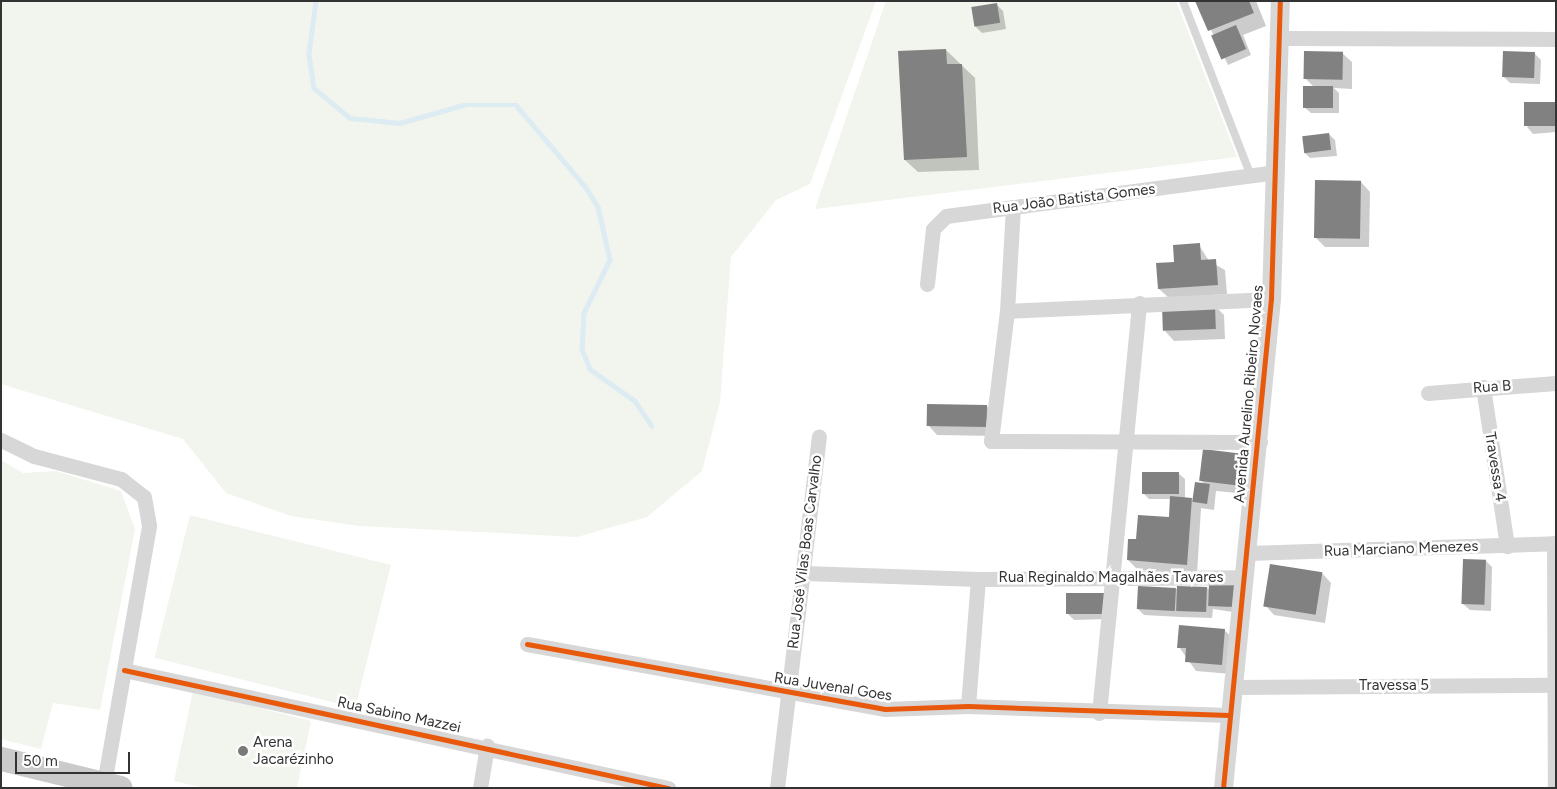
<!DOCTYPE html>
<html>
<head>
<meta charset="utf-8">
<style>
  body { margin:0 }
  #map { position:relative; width:1557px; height:789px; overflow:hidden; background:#fff; font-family:Figtree,sans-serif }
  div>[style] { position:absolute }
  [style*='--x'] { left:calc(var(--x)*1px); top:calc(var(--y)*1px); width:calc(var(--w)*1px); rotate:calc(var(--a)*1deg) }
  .green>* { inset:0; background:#f1f5ed; transform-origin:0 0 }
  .shadow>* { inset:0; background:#0003 }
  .stream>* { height:4.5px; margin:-2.25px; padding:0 2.25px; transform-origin:2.25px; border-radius:2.25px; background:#ddebf3 }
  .building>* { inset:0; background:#818181; transform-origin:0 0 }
  .service>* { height:8px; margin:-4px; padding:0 4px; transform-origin:4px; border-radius:4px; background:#d7d7d7 }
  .minor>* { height:15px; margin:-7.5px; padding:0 7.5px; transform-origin:7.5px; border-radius:7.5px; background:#d7d7d7 }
  .tertiary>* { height:19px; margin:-9.5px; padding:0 9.5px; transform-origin:9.5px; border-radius:9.5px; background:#d7d7d7 }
  .primary>* { height:24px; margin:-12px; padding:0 12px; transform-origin:12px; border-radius:12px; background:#cacaca }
  .cycleway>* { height:5px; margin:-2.5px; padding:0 2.5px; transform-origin:2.5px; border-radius:2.5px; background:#e8590c }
  .dots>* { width:14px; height:14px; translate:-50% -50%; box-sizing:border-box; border:2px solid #fff; border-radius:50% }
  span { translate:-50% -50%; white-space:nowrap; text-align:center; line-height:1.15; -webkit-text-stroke:5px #fff; paint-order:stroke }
  .street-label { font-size:15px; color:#333 }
  .poi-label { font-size:15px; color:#333 }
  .left { translate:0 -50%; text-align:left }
  .frame { position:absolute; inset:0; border:2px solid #333; pointer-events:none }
  .scale { position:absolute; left:15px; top:752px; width:115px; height:22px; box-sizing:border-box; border:2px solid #333; border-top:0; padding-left:6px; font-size:15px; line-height:18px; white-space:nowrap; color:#333; -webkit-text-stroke:4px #fff; paint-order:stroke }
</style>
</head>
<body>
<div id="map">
  <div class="green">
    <div style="clip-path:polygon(1px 1px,876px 1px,810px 184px,776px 200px,731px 257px,720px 402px,702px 471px,647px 517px,577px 537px,359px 526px,291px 516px,226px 493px,183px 439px,1px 384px)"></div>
    <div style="clip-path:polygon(886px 1px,1176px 1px,1237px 157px,815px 209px)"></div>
    <div style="clip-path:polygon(1px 460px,23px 473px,56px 471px,121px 491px,135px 529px,100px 710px,53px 703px,41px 749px,1px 739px)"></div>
    <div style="left:190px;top:515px;width:207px;height:147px;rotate:14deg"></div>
    <div style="clip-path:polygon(193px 691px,311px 721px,297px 788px,205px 788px,174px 781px)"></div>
  </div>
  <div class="shadow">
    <div style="clip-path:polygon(1197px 1px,1256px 1px,1266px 26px,1243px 35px,1251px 55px,1228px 65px)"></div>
    <div style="clip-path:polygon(996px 4px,1003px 11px,1006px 29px,982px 33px,976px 27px)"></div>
    <div style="clip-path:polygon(946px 50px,975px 78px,979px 170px,918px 172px,905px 160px)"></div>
    <div style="clip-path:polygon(1342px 53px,1352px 62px,1352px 89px,1334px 88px,1339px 93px,1339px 113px,1311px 113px,1304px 107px,1314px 87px,1305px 78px)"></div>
    <div style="clip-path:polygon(1535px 54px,1541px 60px,1540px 84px,1510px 83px,1504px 77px)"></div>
    <div style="clip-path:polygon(1556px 104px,1556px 132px,1533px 134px,1527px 127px)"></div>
    <div style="clip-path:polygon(1329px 134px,1335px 140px,1337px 156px,1310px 158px,1304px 152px)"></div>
    <div style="clip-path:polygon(1361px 182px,1370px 192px,1369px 247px,1325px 247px,1315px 237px)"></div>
    <div style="clip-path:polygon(1199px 245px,1209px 261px,1225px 270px,1227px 294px,1169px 298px,1159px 289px,1175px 263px)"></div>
    <div style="clip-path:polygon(1215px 306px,1224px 315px,1225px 339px,1174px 341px,1165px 331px)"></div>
    <div style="clip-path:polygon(987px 406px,996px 416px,996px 436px,937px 435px,928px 425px)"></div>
    <div style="clip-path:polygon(1241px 455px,1251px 464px,1248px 494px,1216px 491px,1214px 510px,1201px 508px,1197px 574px,1138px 570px,1128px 560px,1137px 541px,1170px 518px,1171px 499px,1149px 499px,1143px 493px,1178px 473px,1185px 479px,1185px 499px,1194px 502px,1205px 484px,1201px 481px)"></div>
    <div style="clip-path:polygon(1486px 561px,1492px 567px,1491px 611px,1470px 610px,1463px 604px)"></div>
    <div style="clip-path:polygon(1322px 573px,1331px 583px,1325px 623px,1274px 615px,1265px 605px)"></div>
    <div style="clip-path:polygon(1207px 588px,1240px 613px,1213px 609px,1212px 618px,1181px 617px,1144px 615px,1138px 609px,1175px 589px)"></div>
    <div style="clip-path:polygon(1103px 594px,1110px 619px,1074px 620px,1067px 613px)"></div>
    <div style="clip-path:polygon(1224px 630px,1234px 639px,1231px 674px,1196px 671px,1179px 647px)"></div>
  </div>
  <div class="stream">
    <div style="--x:316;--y:1;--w:53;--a:97.5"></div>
    <div style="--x:309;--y:54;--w:34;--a:82"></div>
    <div style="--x:314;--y:88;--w:47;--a:39.8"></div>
    <div style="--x:350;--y:118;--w:50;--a:5.7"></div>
    <div style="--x:400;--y:123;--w:66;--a:-15.9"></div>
    <div style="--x:463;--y:105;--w:53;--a:0"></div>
    <div style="--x:516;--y:105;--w:106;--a:49.6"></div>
    <div style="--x:585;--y:186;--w:25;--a:58"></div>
    <div style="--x:598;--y:207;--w:54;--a:77.2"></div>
    <div style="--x:610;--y:260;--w:59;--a:116.1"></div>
    <div style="--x:584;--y:313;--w:36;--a:93"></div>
    <div style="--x:582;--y:349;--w:22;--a:68"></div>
    <div style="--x:590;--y:369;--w:55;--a:35.4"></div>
    <div style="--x:635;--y:401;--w:30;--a:56"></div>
  </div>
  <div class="building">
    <div style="clip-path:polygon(1195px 1px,1249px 1px,1254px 13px,1208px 31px)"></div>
    <div style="left:997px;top:3px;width:20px;height:26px;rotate:81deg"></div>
    <div style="left:1236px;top:25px;width:26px;height:27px;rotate:67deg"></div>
    <div style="clip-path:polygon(946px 49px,947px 64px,962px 64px,967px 157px,904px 160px,898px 51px)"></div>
    <div style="left:1304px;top:51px;width:39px;height:28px;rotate:1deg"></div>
    <div style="left:1503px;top:51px;width:32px;height:26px;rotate:2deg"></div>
    <div style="left:1303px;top:86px;width:30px;height:22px"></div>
    <div style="left:1556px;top:102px;width:24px;height:32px;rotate:90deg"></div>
    <div style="left:1329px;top:133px;width:17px;height:27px;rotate:83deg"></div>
    <div style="left:1315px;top:180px;width:46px;height:58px;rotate:1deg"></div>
    <div style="clip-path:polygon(1200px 243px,1201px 260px,1216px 259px,1218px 285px,1158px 289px,1156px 263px,1174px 262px,1173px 245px)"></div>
    <div style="left:1215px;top:305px;width:24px;height:53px;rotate:88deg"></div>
    <div style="left:927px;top:404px;width:60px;height:22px;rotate:1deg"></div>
    <div style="left:1203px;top:449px;width:39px;height:32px;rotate:7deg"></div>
    <div style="left:1142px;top:472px;width:37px;height:22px"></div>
    <div style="left:1195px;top:482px;width:15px;height:20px;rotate:8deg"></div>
    <div style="clip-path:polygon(1170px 496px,1192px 498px,1187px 565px,1127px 560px,1128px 539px,1136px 539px,1138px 515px,1169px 517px)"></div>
    <div style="left:1463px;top:559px;width:23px;height:45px;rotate:2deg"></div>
    <div style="left:1270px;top:564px;width:53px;height:43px;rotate:9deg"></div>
    <div style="left:1209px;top:583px;width:26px;height:23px;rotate:2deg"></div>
    <div style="left:1138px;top:586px;width:38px;height:23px;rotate:3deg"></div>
    <div style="left:1177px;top:586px;width:30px;height:25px;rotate:2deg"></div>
    <div style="left:1066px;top:593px;width:38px;height:21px"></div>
    <div style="clip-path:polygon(1179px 625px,1225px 629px,1222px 665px,1185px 662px,1186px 648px,1177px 648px)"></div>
  </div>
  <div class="service">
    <div style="--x:1183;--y:1;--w:188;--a:68.8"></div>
  </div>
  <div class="minor">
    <div style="--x:1279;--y:38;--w:277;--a:0.2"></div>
    <div style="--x:1013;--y:207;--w:104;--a:93.3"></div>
    <div style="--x:1007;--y:311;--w:131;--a:97"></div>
    <div style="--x:991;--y:441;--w:269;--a:0.2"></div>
    <div style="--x:927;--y:284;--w:55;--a:-83.8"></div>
    <div style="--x:933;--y:229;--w:18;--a:-45"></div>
    <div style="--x:946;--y:216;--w:332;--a:-7.6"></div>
    <div style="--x:1007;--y:311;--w:264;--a:-2.6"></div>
    <div style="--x:1483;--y:387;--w:161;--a:81.4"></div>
    <div style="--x:1428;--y:393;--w:128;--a:-4.5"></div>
    <div style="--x:1;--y:440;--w:37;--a:26"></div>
    <div style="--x:34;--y:456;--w:90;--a:14.8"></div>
    <div style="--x:121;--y:479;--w:29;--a:38"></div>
    <div style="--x:144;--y:497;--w:29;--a:80"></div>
    <div style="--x:149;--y:526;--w:262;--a:99.9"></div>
    <div style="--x:1554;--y:543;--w:245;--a:89.8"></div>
    <div style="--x:1246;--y:553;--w:310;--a:-1.8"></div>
    <div style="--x:804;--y:573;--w:174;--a:2"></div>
    <div style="--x:978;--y:579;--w:265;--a:-0.4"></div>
    <div style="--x:527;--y:644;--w:364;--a:10.3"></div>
    <div style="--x:885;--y:709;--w:83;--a:-2.1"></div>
    <div style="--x:968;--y:706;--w:261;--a:2"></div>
    <div style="--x:124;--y:670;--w:557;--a:12.24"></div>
    <div style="--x:1233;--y:687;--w:323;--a:-0.4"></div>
    <div style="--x:968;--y:706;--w:127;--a:-85.5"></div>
    <div style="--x:1099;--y:713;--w:412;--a:-84.4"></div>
    <div style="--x:480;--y:788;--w:43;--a:-80.5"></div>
    <div style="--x:777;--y:788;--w:354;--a:-83.2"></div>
  </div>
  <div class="tertiary">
    <div style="--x:1223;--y:788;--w:491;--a:-84.4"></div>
    <div style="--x:1271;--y:299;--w:298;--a:-88.3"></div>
  </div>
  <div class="primary">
    <div style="--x:1;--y:759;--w:123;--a:13.6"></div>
  </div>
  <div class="cycleway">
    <div style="--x:527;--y:644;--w:364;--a:10.3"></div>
    <div style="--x:885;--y:709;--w:83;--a:-2.1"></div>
    <div style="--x:968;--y:706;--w:261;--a:2"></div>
    <div style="--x:124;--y:670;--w:557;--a:12.24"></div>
    <div style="--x:1223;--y:788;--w:491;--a:-84.4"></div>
    <div style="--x:1271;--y:299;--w:298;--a:-88.3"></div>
  </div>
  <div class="dots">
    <div style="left:243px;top:751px;background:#7a7a7a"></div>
  </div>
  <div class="street-label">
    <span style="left:1074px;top:199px;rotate:-7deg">Rua João Batista Gomes</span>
    <span style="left:1492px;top:387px;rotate:-4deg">Rua B</span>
    <span style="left:1249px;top:394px;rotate:-85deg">Avenida Aurelino Ribeiro Novaes</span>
    <span style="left:1495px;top:467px;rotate:81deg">Travessa 4</span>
    <span style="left:1401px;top:549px;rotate:-2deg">Rua Marciano Menezes</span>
    <span style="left:805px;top:552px;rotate:-83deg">Rua José Vilas Boas Carvalho</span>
    <span style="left:1111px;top:578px">Rua Reginaldo Magalhães Tavares</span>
    <span style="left:1394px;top:686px">Travessa 5</span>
    <span style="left:833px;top:687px;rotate:9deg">Rua Juvenal Goes</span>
    <span style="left:399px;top:715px;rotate:12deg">Rua Sabino Mazzei</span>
  </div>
  <div class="poi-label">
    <span class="left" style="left:253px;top:751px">Arena<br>Jacarézinho</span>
  </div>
  <div class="frame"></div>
  <div class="scale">50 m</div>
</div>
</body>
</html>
